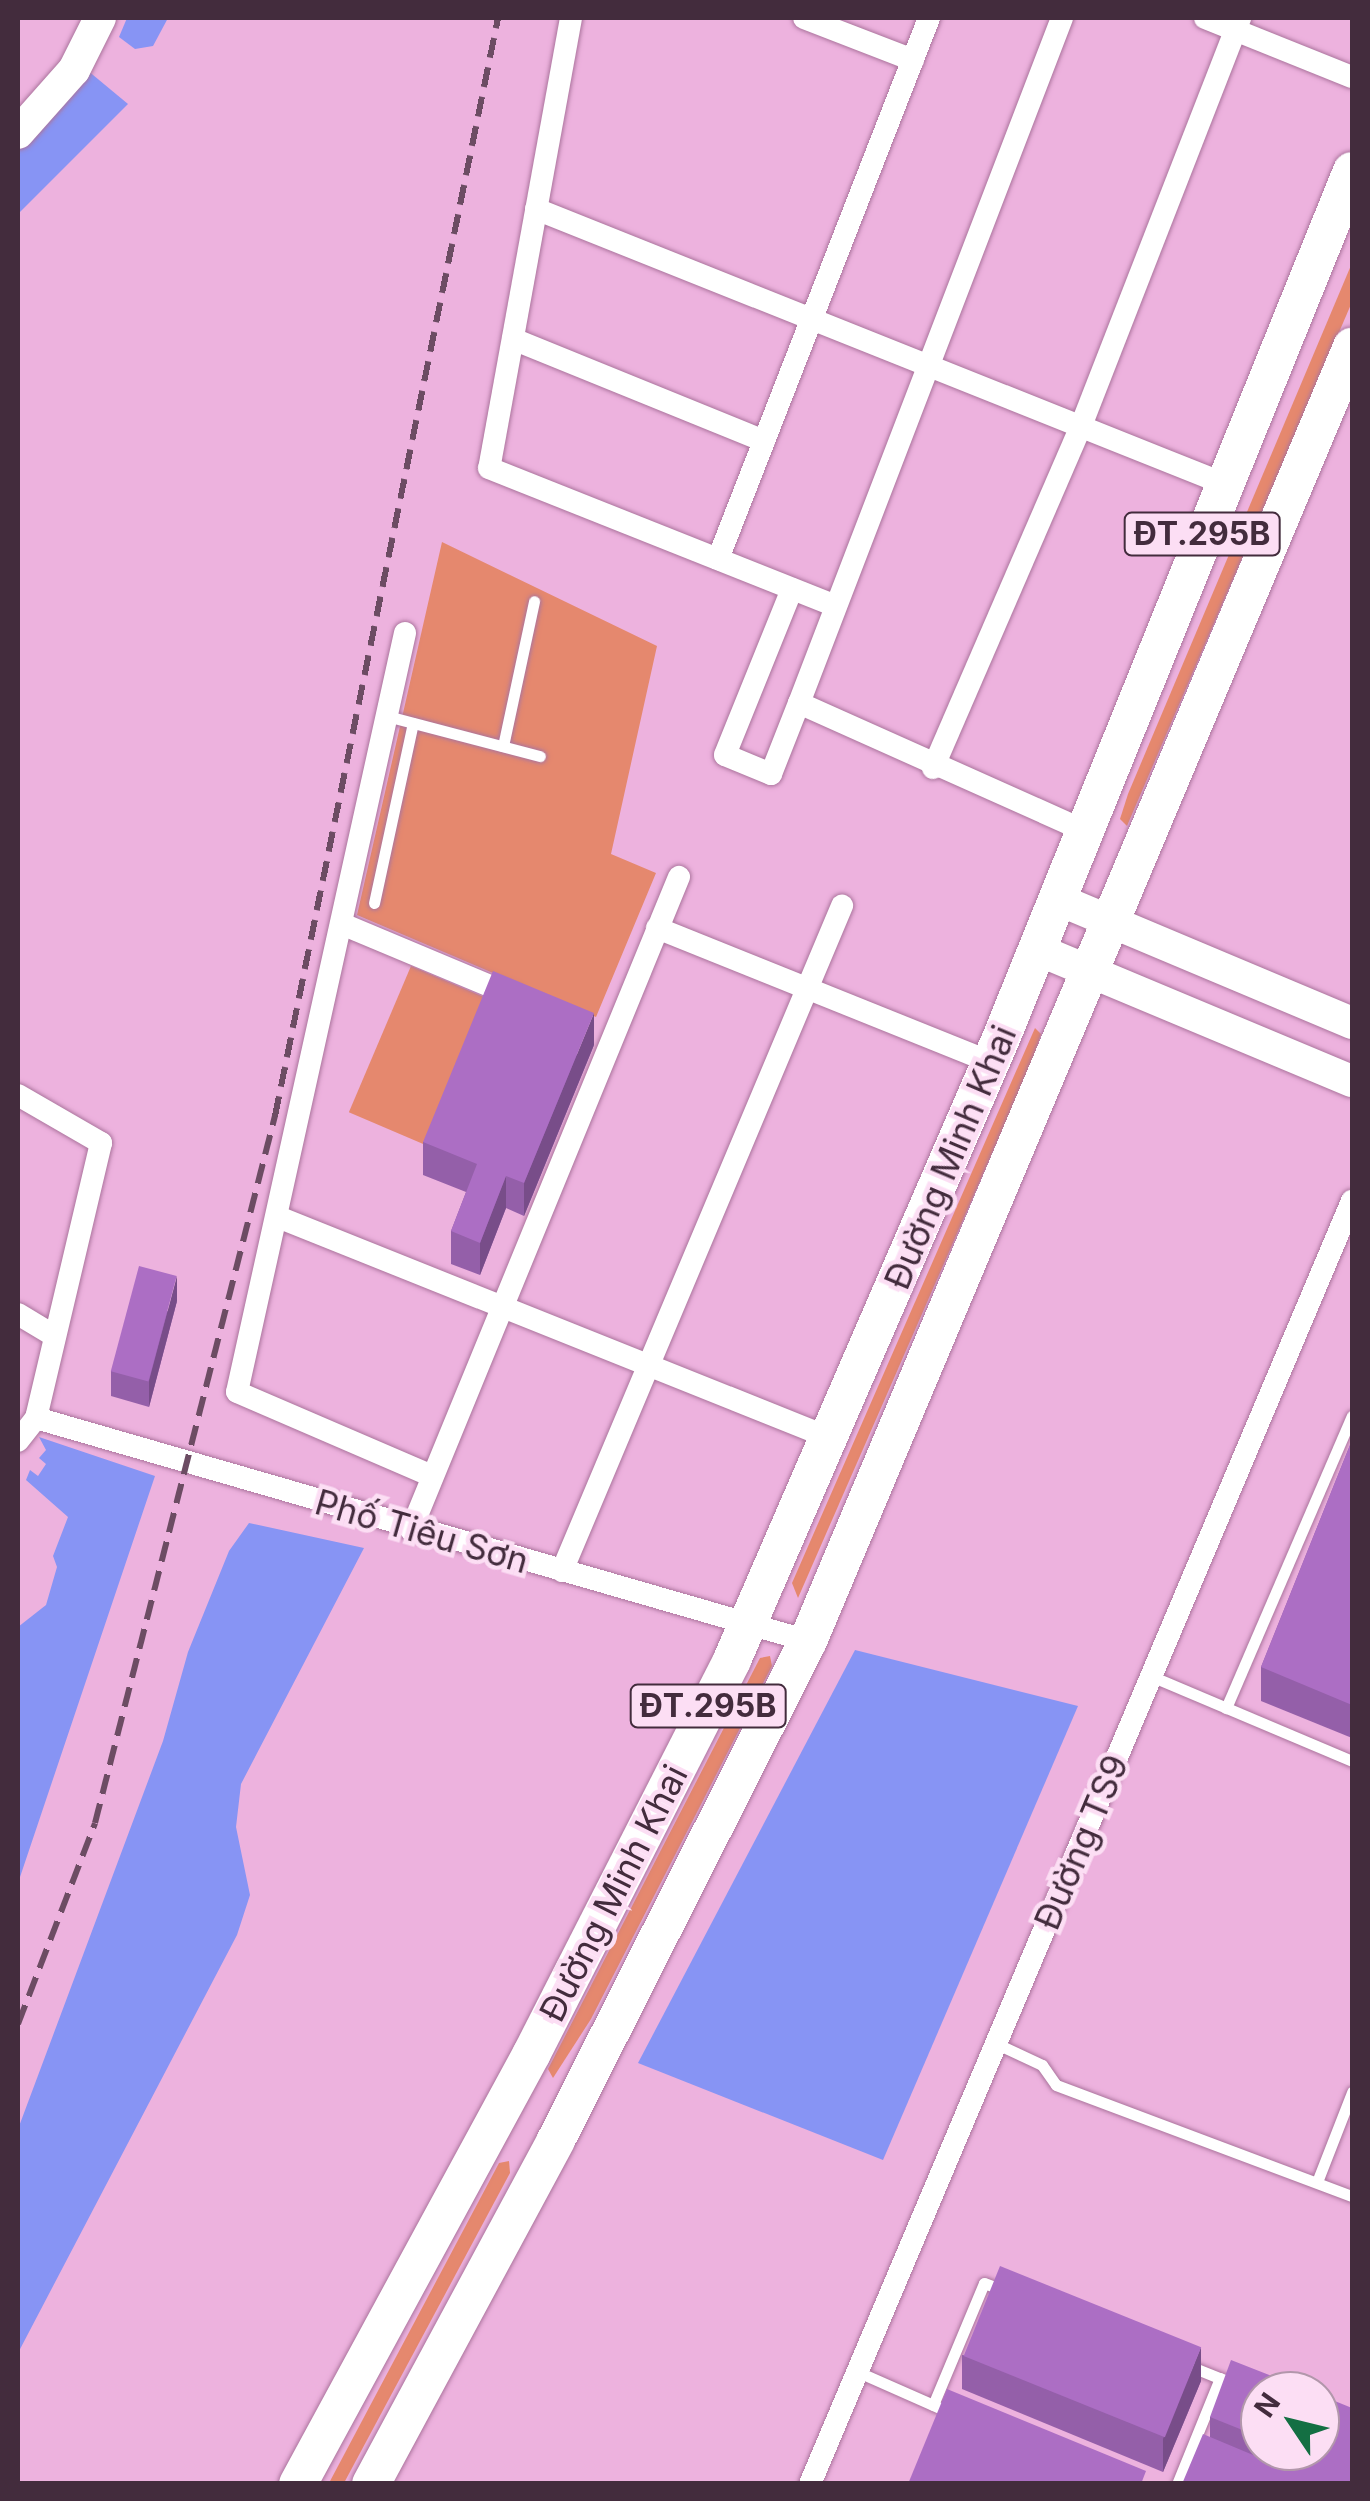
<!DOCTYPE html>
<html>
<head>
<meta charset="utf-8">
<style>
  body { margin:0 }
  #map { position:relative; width:1370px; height:2501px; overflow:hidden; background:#edb2de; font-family:Inter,sans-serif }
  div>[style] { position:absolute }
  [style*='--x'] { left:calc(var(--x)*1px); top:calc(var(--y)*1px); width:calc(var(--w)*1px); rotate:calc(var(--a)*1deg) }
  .green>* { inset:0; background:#e5886e; transform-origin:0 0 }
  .water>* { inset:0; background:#8794f4 }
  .roads { filter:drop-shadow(0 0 2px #ab749d) drop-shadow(0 0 2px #ab749d) }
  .lane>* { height:11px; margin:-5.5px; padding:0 5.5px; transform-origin:5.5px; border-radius:5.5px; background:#fff }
  .street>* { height:22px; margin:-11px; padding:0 11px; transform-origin:11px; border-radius:11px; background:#fff }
  .secondary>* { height:32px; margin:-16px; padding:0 16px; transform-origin:16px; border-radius:16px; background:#fff }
  .primary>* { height:38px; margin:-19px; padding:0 19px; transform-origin:19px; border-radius:19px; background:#fff }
  .rail>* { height:6px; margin-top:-3px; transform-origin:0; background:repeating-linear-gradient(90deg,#6c4c63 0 20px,transparent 0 30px) }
  .wall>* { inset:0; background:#945fa9 }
  .shaded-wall>* { inset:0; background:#784d89 }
  .building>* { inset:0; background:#ac6ec4; transform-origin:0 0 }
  span { translate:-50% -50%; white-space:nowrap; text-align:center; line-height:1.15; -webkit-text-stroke:9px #fcdef4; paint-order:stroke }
  .shield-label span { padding:2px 8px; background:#fcdef4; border:2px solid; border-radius:8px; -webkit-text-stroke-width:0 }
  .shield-label { font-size:32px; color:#432c3d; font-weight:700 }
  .street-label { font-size:35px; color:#432c3d }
  .frame { position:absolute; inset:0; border:20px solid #432c3d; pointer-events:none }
  .north { position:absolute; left:1240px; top:2371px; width:100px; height:100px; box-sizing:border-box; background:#fcdef4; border:2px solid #b297ab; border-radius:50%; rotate:305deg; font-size:28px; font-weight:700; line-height:40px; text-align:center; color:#432c3d }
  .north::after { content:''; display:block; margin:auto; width:35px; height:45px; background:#146f43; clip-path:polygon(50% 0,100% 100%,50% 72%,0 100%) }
</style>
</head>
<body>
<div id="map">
  <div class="green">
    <div style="clip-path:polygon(1352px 263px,1352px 302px,1127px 826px,1120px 819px,1128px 794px)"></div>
    <div style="clip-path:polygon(442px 542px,657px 646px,611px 854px,656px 873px,596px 1017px,357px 915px)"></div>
    <div style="left:411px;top:966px;width:89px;height:159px;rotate:23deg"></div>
    <div style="clip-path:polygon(1035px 1028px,1041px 1034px,1032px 1062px,798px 1598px,792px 1583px)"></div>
    <div style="clip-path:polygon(770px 1656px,772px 1666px,591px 2019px,553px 2078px,548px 2069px,760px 1658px)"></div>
    <div style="clip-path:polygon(509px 2161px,510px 2173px,344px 2483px,329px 2483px,499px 2163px)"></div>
  </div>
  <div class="water">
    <div style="clip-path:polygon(127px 18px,168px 18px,153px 46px,135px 49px,119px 37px)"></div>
    <div style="clip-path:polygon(81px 65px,128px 104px,18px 214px,18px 131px)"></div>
    <div style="clip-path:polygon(39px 1437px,155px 1476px,18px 1883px,18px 1627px,46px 1605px,57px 1567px,53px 1556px,68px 1517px,26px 1480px,30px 1470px,38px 1476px,46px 1464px,39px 1458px,46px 1450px)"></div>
    <div style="clip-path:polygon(249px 1523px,364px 1548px,241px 1784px,236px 1827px,250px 1895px,237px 1935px,18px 2353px,18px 2129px,163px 1741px,188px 1652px,229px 1551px)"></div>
    <div style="clip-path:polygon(855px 1650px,1078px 1706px,883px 2160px,638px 2063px)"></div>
  </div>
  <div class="roads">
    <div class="lane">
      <div style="--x:387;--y:716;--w:158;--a:14.7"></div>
      <div style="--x:503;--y:746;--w:148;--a:-77.9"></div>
      <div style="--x:374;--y:903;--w:184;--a:-77.8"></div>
      <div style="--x:1151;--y:1676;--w:218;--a:22.9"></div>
      <div style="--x:1226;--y:1708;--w:318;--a:-66.7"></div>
      <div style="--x:995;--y:2043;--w:52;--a:25.1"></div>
      <div style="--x:1042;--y:2065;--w:24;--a:55"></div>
      <div style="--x:1056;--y:2085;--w:316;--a:20.6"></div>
      <div style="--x:1317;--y:2182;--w:97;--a:-68.7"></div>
      <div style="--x:1187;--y:2365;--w:35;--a:22"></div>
      <div style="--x:856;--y:2371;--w:92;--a:23.8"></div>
      <div style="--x:933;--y:2405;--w:132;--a:-67.3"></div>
      <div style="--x:984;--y:2283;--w:20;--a:20"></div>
      <div style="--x:1177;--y:2484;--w:114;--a:-67.9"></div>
      <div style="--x:1220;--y:2378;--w:8;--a:23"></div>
    </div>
    <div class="street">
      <div style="--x:571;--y:18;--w:457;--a:100.3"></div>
      <div style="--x:489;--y:468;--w:373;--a:21.7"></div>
      <div style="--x:804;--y:18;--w:117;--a:21.1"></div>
      <div style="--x:1062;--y:18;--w:734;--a:111"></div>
      <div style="--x:799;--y:703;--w:311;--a:24.1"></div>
      <div style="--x:1205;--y:18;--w:158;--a:21.9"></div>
      <div style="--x:536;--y:209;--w:739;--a:21.77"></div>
      <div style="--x:513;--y:339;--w:271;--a:22.1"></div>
      <div style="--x:718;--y:559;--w:581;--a:-68.69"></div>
      <div style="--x:792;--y:589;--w:179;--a:112"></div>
      <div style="--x:725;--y:755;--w:50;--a:22.4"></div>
      <div style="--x:771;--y:774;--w:76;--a:-68.5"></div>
      <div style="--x:405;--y:633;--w:777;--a:102.48"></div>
      <div style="--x:237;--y:1392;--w:212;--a:23.3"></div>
      <div style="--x:933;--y:768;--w:373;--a:-66.6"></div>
      <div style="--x:1081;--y:426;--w:438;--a:-68.7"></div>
      <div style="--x:342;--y:924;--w:186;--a:22.7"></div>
      <div style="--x:657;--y:928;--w:360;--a:21.9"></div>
      <div style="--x:18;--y:1095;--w:96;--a:30"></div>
      <div style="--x:101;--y:1143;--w:283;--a:103.3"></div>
      <div style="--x:36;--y:1418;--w:29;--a:128"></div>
      <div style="--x:278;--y:1217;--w:595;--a:21.82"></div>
      <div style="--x:18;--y:1314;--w:41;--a:31"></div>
      <div style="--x:36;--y:1418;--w:804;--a:16.11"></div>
      <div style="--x:411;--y:1530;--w:706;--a:-67.69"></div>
      <div style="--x:562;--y:1571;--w:722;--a:-67.17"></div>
      <div style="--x:810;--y:2484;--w:1393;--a:-67.1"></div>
    </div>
    <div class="secondary">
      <div style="--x:18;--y:133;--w:84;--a:-48.4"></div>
      <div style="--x:74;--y:70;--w:58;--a:-63.4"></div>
      <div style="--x:1057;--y:899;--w:320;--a:22.8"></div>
      <div style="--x:1036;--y:949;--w:342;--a:22.7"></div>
    </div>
    <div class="primary">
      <div style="--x:298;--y:2484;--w:490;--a:-61.5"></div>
      <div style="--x:532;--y:2053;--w:441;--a:-63"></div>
      <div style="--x:732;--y:1660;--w:680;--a:-66.6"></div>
      <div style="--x:1002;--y:1036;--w:933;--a:-67.97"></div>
      <div style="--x:371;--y:2484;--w:391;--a:-61.7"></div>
      <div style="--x:556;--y:2140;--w:559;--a:-63.21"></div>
      <div style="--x:808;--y:1641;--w:1404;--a:-67.2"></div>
    </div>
  </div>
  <div class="rail">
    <div style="--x:18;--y:2024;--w:215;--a:-69"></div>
    <div style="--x:95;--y:1823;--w:730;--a:-75.72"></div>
    <div style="--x:275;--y:1116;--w:1120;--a:-78.52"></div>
  </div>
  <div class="wall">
    <div style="clip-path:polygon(594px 1045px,524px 1216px,506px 1208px,480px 1275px,451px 1264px,451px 1231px,466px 1192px,423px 1175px,423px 1142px)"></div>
    <div style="clip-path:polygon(177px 1301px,149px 1407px,111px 1396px,111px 1371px)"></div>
    <div style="clip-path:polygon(1352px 1440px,1352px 1738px,1261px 1701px,1261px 1667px)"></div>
    <div style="clip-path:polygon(962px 2355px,1201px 2381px,1163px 2472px,962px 2389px)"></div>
    <div style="clip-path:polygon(1260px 2391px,1260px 2451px,1320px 2451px,1352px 2484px,1182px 2484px,1210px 2437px,1210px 2417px)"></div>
  </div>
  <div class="shaded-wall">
    <div style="clip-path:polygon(594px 1013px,594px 1045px,524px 1216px,524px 1183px)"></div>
    <div style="clip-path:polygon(506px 1176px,506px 1208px,480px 1275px,480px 1243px)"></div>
    <div style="clip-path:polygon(177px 1276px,177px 1301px,149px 1407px,149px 1381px)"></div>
    <div style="clip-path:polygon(1201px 2347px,1201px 2381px,1163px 2472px,1163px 2439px)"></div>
  </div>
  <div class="building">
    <div style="clip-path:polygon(493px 971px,594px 1013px,524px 1183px,506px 1176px,480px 1243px,451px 1231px,477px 1164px,423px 1142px)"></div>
    <div style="left:139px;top:1266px;width:39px;height:109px;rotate:15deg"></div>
    <div style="clip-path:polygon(1352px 1440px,1352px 1705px,1261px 1667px)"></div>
    <div style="left:1000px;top:2266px;width:217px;height:97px;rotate:22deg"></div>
    <div style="clip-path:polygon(1231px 2360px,1310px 2391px,1260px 2391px,1260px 2437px,1210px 2417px)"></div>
    <div style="clip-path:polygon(947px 2389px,1146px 2471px,1141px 2484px,908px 2484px)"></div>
    <div style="clip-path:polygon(1320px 2395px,1352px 2408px,1352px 2484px,1182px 2484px,1203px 2434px,1265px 2460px,1277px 2453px,1276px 2451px,1320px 2451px)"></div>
  </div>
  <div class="shield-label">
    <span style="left:1202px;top:534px">ĐT.295B</span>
    <span style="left:708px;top:1706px">ĐT.295B</span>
  </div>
  <div class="street-label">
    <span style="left:950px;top:1157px;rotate:-67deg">Đường Minh Khai</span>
    <span style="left:422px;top:1531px;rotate:16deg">Phố Tiêu Sơn</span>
    <span style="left:1081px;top:1842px;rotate:-67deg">Đường TS9</span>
    <span style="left:613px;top:1893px;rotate:-63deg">Đường Minh Khai</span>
  </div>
  <div class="frame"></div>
  <div class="north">N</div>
</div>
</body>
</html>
